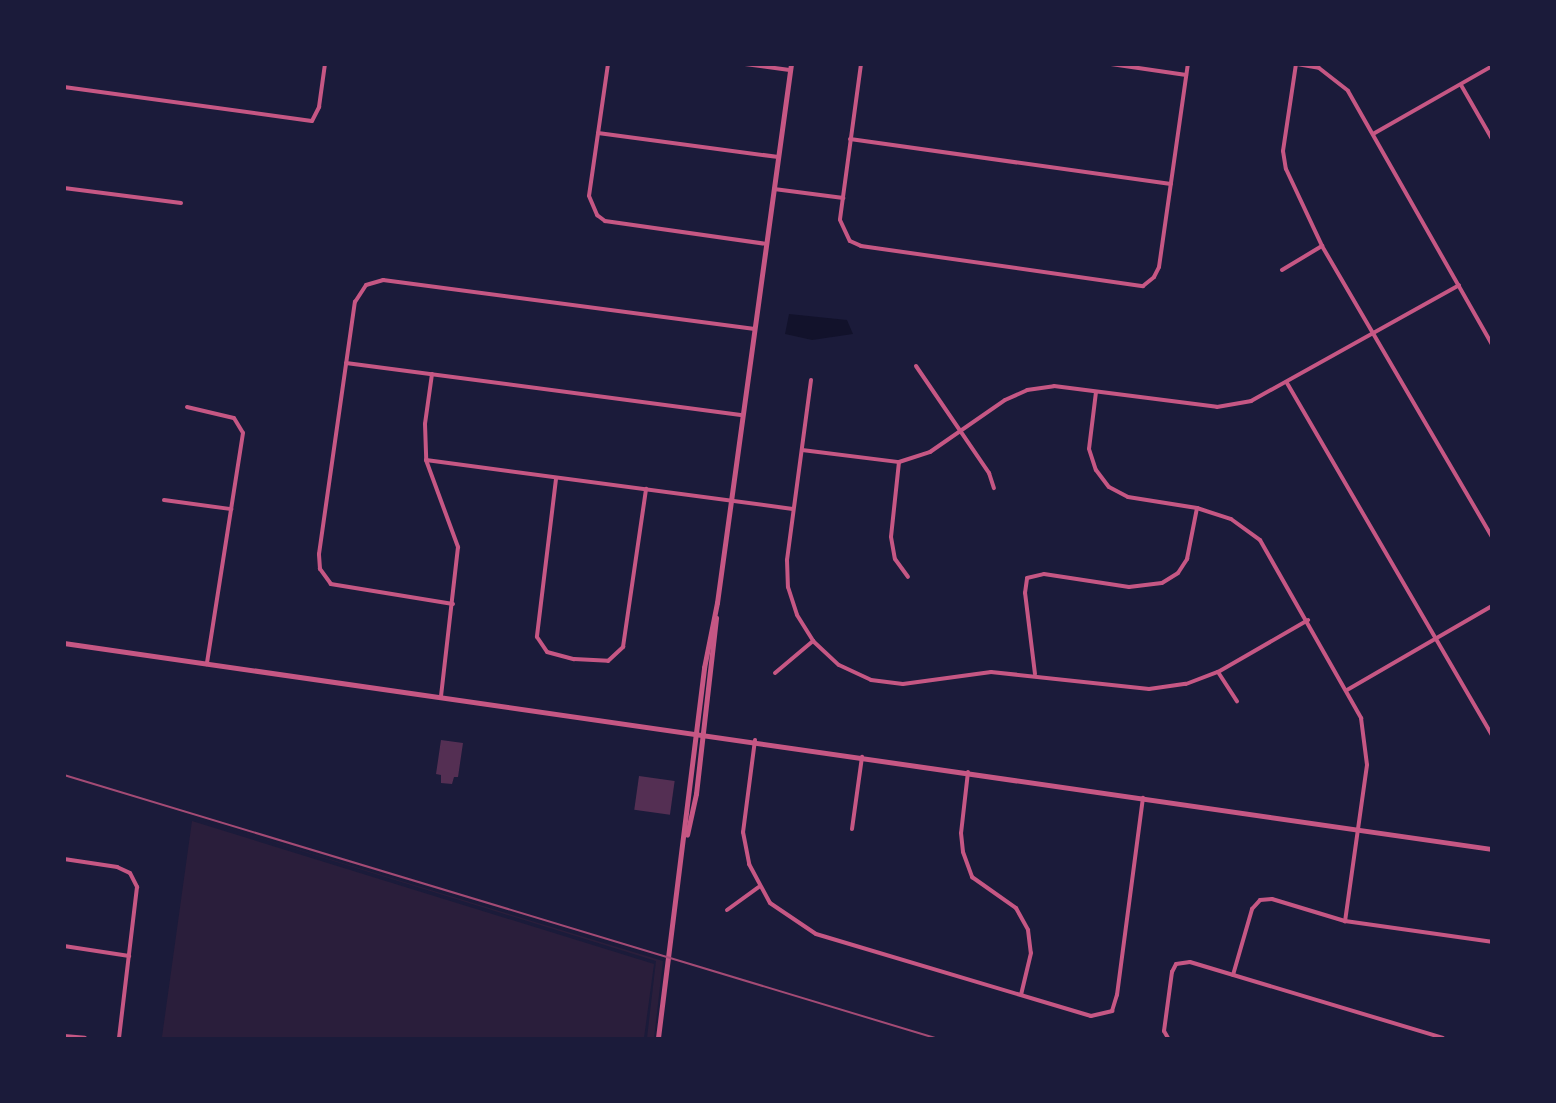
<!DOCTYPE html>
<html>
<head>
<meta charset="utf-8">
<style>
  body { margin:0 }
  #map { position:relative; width:1556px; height:1103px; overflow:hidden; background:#1b1b3a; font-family:Arial,sans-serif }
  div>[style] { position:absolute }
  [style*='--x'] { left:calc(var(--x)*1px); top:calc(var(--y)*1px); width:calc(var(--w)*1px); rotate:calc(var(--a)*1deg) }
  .green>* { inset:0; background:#2a1e3b }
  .water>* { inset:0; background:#12122b }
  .building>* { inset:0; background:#542f53; transform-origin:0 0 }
  .minor>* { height:4px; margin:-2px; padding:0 2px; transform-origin:2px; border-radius:2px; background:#c65784 }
  .tertiary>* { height:4.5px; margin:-2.25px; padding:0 2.25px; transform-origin:2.25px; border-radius:2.25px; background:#c65784 }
  .rail>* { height:2px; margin:-1px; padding:0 1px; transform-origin:1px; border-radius:1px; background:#a44b75 }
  span { translate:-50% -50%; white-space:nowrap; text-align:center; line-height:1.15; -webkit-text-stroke:4.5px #1b1b3a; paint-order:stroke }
  .frame { position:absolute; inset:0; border:66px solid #1b1b3a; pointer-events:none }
</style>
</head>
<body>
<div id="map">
  <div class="green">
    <div style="clip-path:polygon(195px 818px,663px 961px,654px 1038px,647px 1038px,656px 961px)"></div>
    <div style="clip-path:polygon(192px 821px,654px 964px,644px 1038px,162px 1037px)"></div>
  </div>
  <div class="water">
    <div style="clip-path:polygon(789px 314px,847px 320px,853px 334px,812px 340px,785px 334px)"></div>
  </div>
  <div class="building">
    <div style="clip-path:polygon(441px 740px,463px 743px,458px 777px,454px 777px,452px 784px,441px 783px,441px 775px,436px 774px)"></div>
    <div style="left:639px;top:776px;width:36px;height:34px;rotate:8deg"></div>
  </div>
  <div class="minor">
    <div style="--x:608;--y:64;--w:133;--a:98.2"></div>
    <div style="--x:589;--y:196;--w:21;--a:67"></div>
    <div style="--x:597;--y:215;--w:10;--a:37"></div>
    <div style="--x:605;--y:221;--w:163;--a:8.1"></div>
    <div style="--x:745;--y:64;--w:45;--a:7.6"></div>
    <div style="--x:861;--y:64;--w:157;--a:97.7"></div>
    <div style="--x:840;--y:220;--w:23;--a:65"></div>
    <div style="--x:850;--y:241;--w:12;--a:24"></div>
    <div style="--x:861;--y:246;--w:285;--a:8.1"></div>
    <div style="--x:1143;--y:286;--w:14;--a:-39"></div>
    <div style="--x:1154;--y:277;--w:11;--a:-63"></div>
    <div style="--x:1159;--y:267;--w:205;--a:-81.9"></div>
    <div style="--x:1111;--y:64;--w:76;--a:8.3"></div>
    <div style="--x:1296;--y:64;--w:88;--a:98.5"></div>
    <div style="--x:1283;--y:151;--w:18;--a:81"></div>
    <div style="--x:1286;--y:169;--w:85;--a:64.9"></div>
    <div style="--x:1322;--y:246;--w:337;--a:59.7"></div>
    <div style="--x:1297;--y:64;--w:22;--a:10"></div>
    <div style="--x:1319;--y:68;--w:37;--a:38"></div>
    <div style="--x:1348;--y:91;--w:291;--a:60.4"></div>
    <div style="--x:1461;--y:85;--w:62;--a:60.1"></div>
    <div style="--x:64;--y:87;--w:250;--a:7.8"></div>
    <div style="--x:312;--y:121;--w:16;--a:-63"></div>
    <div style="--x:319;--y:107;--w:43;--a:-82.1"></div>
    <div style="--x:598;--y:133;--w:182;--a:7.6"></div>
    <div style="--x:1373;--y:134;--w:137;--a:-29.7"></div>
    <div style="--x:850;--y:139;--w:324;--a:8"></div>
    <div style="--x:64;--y:188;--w:118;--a:7.3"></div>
    <div style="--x:774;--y:189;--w:70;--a:7.4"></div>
    <div style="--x:1282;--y:270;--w:47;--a:-31"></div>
    <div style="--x:346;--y:363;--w:400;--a:7.5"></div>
    <div style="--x:916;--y:366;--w:130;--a:55.7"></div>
    <div style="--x:989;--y:473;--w:16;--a:72"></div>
    <div style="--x:432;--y:374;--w:50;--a:98"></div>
    <div style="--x:425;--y:424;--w:36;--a:88"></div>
    <div style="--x:426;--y:460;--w:93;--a:69.8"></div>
    <div style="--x:458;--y:547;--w:151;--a:96.5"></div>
    <div style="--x:811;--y:380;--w:182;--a:97.6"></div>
    <div style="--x:787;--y:560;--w:27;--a:88"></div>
    <div style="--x:788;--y:587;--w:29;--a:72"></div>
    <div style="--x:797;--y:615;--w:31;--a:58"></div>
    <div style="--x:813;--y:641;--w:35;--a:43"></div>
    <div style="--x:839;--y:665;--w:35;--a:25"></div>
    <div style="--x:871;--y:680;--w:32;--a:7"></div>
    <div style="--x:903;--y:684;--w:89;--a:-7.8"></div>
    <div style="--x:991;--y:672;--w:159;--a:6.1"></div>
    <div style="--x:1149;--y:689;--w:37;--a:-8"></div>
    <div style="--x:1186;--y:684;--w:34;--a:-21"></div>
    <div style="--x:1218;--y:672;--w:104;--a:-30"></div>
    <div style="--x:1287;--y:383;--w:407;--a:59.8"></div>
    <div style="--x:1096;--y:392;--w:57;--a:97"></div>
    <div style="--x:1089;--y:449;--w:22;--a:72"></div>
    <div style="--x:1096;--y:470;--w:21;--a:53"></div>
    <div style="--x:1109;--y:487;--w:21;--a:28"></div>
    <div style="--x:1128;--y:497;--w:70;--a:9.1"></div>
    <div style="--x:1197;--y:508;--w:36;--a:18"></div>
    <div style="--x:1231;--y:519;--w:36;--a:36"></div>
    <div style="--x:1260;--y:540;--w:205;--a:60.4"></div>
    <div style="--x:1361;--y:718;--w:47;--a:82.7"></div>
    <div style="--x:1367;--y:765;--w:158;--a:98"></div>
    <div style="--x:187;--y:407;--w:48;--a:13.2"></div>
    <div style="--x:234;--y:418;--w:17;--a:59"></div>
    <div style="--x:243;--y:433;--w:234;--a:98.9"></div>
    <div style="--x:802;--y:450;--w:98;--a:7.1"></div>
    <div style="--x:899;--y:462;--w:33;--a:-18"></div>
    <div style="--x:930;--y:452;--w:91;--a:-34.7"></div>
    <div style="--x:1005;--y:400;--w:24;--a:-24"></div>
    <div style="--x:1027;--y:390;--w:27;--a:-8"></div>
    <div style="--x:1054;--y:386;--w:164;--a:7.3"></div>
    <div style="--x:1217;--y:407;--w:35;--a:-10"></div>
    <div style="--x:1251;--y:401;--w:238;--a:-29.1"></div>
    <div style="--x:426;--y:460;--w:370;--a:7.6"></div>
    <div style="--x:899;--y:462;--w:75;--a:96.1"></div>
    <div style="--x:891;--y:537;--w:22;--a:80"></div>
    <div style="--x:895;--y:559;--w:22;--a:54"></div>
    <div style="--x:556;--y:479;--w:159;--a:96.9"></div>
    <div style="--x:537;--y:637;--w:18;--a:56"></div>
    <div style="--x:547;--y:652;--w:28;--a:15"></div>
    <div style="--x:574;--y:659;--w:34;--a:3"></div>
    <div style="--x:608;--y:661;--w:21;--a:-43"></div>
    <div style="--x:623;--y:647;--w:160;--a:-81.7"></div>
    <div style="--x:164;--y:500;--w:68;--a:7.7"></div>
    <div style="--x:453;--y:604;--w:124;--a:-170.7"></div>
    <div style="--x:331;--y:584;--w:19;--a:-126"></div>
    <div style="--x:320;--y:569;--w:15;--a:-94"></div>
    <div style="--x:319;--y:554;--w:255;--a:-81.9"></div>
    <div style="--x:355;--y:302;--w:20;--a:-57"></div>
    <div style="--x:366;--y:285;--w:18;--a:-16"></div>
    <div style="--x:383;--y:280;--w:375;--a:7.5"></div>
    <div style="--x:1218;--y:672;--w:35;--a:57"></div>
    <div style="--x:775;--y:673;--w:50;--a:-40.1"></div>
    <div style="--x:1035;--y:674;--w:82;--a:-97"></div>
    <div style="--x:1025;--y:593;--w:15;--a:-82"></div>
    <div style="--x:1027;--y:578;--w:17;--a:-13"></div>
    <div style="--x:1044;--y:574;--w:86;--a:8.7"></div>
    <div style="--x:1129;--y:587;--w:33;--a:-7"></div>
    <div style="--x:1162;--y:583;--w:19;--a:-32"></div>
    <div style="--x:1178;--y:573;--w:17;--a:-57"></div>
    <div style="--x:1187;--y:559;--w:52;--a:-78.9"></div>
    <div style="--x:1347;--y:690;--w:168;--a:-30.1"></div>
    <div style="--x:755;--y:740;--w:93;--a:97.4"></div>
    <div style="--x:743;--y:832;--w:33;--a:79"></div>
    <div style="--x:749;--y:864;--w:44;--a:61.7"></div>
    <div style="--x:770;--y:903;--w:55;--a:34"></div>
    <div style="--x:816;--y:934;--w:287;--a:16.6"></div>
    <div style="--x:1091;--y:1016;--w:22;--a:-13"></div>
    <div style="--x:1112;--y:1011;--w:17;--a:-73"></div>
    <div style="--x:1117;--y:995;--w:199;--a:-82.5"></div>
    <div style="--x:968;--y:772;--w:61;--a:96.5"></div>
    <div style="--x:961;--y:833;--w:19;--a:84"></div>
    <div style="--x:963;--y:852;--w:27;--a:70"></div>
    <div style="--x:972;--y:877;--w:54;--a:35.2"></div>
    <div style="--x:1016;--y:908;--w:25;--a:61"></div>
    <div style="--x:1028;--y:930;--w:23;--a:83"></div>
    <div style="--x:1031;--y:953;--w:43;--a:103.4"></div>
    <div style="--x:852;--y:829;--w:73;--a:-82.1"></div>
    <div style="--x:64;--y:859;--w:54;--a:8.6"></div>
    <div style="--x:117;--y:867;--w:14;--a:25"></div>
    <div style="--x:130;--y:873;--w:16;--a:63"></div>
    <div style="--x:137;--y:887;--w:152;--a:96.8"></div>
    <div style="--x:727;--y:910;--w:39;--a:-36"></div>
    <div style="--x:64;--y:946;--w:66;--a:8.7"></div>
    <div style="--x:1233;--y:975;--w:69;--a:-73.9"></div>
    <div style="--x:1252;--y:909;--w:12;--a:-48"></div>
    <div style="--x:1260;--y:900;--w:12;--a:-5"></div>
    <div style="--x:1272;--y:899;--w:76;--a:16.8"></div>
    <div style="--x:1345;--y:921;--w:148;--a:8.1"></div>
    <div style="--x:64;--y:1036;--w:21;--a:5"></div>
    <div style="--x:1168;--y:1038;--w:8;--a:-120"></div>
    <div style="--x:1164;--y:1031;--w:60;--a:-82.3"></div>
    <div style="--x:1172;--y:972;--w:9;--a:-63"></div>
    <div style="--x:1176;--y:964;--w:14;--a:-8"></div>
    <div style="--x:1190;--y:962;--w:264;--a:16.7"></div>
  </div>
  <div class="tertiary">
    <div style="--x:64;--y:643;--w:1443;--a:8.21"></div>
    <div style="--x:687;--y:835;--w:42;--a:-77.6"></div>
    <div style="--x:696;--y:794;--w:177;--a:-83.5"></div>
    <div style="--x:658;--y:1038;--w:373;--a:-82.9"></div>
    <div style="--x:704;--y:668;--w:66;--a:-78.7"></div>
    <div style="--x:717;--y:603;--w:544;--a:-82.18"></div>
  </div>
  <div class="rail">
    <div style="--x:64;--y:775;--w:910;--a:16.8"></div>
  </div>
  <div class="frame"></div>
</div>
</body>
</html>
